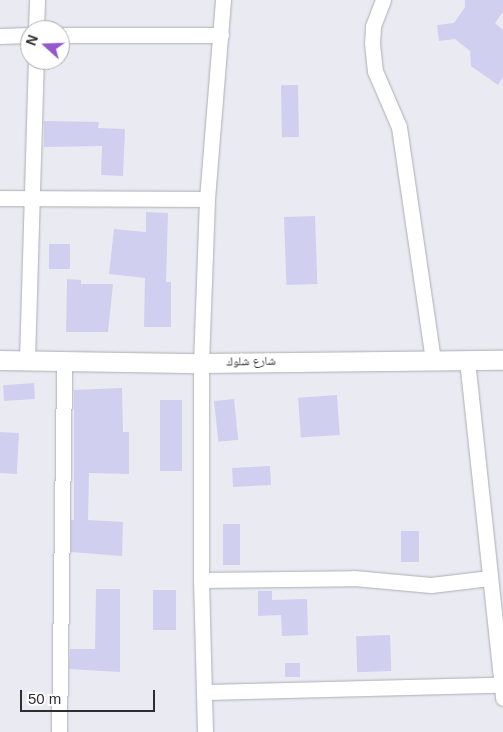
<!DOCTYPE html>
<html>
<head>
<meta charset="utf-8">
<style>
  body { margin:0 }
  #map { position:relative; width:503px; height:732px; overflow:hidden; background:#eaeaf2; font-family:Arial,"Noto Naskh Arabic",sans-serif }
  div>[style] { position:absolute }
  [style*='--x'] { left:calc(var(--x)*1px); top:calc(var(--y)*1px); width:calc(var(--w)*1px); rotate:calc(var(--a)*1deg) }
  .building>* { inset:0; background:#d1cfef; transform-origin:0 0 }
  .roads { filter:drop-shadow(0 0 1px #adadb5) drop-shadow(0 0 1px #adadb5) }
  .minor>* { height:15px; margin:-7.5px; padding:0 7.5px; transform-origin:7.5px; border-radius:7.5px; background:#fff }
  .tertiary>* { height:19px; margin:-9.5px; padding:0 9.5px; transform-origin:9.5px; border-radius:9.5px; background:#fff }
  span { translate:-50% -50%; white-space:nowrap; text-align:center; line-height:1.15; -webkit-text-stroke:4.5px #fff; paint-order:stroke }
  .street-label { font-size:12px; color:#2e2e31 }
  .north { position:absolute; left:20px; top:20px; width:50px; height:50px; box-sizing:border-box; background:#fff; border:1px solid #ababad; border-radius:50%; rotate:290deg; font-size:14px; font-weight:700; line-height:20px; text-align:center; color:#2e2e31 }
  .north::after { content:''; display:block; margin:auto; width:18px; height:22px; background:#9457ce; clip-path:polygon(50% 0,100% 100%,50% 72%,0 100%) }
  .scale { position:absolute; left:20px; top:690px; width:135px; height:22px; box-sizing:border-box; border:2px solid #2e2e31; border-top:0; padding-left:6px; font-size:15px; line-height:18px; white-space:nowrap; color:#2e2e31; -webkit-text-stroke:4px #fff; paint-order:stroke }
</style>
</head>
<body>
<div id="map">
  <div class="building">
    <div style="clip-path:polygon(465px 0,503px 0,503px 12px,495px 23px,503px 30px,503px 77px,498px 85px,471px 66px,470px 51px,455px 39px,439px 41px,437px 25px,454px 23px,465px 7px)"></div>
    <div style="left:298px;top:85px;width:52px;height:17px;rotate:89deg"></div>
    <div style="clip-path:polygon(44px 121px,99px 122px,98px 128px,125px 129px,123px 176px,101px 175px,102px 146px,44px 147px)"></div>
    <div style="clip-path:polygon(146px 212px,168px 213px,166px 282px,171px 282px,171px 327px,144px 327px,145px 278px,109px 274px,114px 229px,146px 232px)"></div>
    <div style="left:315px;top:216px;width:68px;height:31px;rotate:88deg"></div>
    <div style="left:49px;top:244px;width:21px;height:25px"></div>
    <div style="clip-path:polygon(67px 279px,81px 280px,81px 284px,113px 284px,108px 332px,66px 332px)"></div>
    <div style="left:34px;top:383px;width:16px;height:31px;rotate:86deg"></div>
    <div style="clip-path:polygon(122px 388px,123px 432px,129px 432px,129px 474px,89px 473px,88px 520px,123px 522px,122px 556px,71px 552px,71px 520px,74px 520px,74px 390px)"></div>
    <div style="left:337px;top:395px;width:40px;height:39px;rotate:86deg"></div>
    <div style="left:234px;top:399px;width:41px;height:20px;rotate:84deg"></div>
    <div style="left:160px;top:400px;width:22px;height:71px"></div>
    <div style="left:0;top:432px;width:19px;height:41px;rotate:3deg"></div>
    <div style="left:270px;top:466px;width:19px;height:38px;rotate:87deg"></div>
    <div style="left:240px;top:524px;width:41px;height:17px;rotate:90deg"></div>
    <div style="left:401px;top:531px;width:18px;height:31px"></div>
    <div style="clip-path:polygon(96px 589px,120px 589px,120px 672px,69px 669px,70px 649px,95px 649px)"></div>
    <div style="left:153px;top:590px;width:23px;height:40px"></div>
    <div style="clip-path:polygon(258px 591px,272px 591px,272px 600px,307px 599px,308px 635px,282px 636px,281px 615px,258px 616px)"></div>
    <div style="left:390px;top:635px;width:36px;height:34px;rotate:88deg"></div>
    <div style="left:285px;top:663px;width:15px;height:14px"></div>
  </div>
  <div class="roads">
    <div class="minor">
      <div style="--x:383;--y:0;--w:28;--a:111"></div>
      <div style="--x:373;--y:26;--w:17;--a:93"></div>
      <div style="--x:372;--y:43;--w:28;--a:84"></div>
      <div style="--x:375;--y:71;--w:61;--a:66.8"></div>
      <div style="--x:399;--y:127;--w:234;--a:81.7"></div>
      <div style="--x:36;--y:30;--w:30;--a:-88"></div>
      <div style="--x:60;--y:35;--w:161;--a:0"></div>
      <div style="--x:0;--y:36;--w:30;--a:-2"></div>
      <div style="--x:0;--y:198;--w:207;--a:0.3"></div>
      <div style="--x:27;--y:360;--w:300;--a:-88.3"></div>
      <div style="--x:467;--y:360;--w:340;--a:83.9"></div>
      <div style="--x:201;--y:580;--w:153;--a:-0.7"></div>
      <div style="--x:354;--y:578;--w:77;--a:5.2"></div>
      <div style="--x:431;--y:585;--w:59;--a:-6.8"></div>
      <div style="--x:204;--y:692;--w:297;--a:-1.4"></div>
      <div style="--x:59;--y:732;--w:372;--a:-89.2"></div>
      <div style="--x:205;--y:732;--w:152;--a:-91.5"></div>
      <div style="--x:201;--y:580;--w:217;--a:-90"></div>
      <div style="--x:201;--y:363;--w:164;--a:-87.9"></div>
      <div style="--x:207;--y:199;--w:200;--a:-85.4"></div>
    </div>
    <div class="tertiary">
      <div style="--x:0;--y:360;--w:201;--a:0.9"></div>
      <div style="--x:201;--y:363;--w:302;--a:-0.6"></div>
    </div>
  </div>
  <div class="street-label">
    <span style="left:251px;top:362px;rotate:-1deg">شارع شلوك</span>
  </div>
  <div class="north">N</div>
  <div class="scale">50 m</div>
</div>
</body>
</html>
